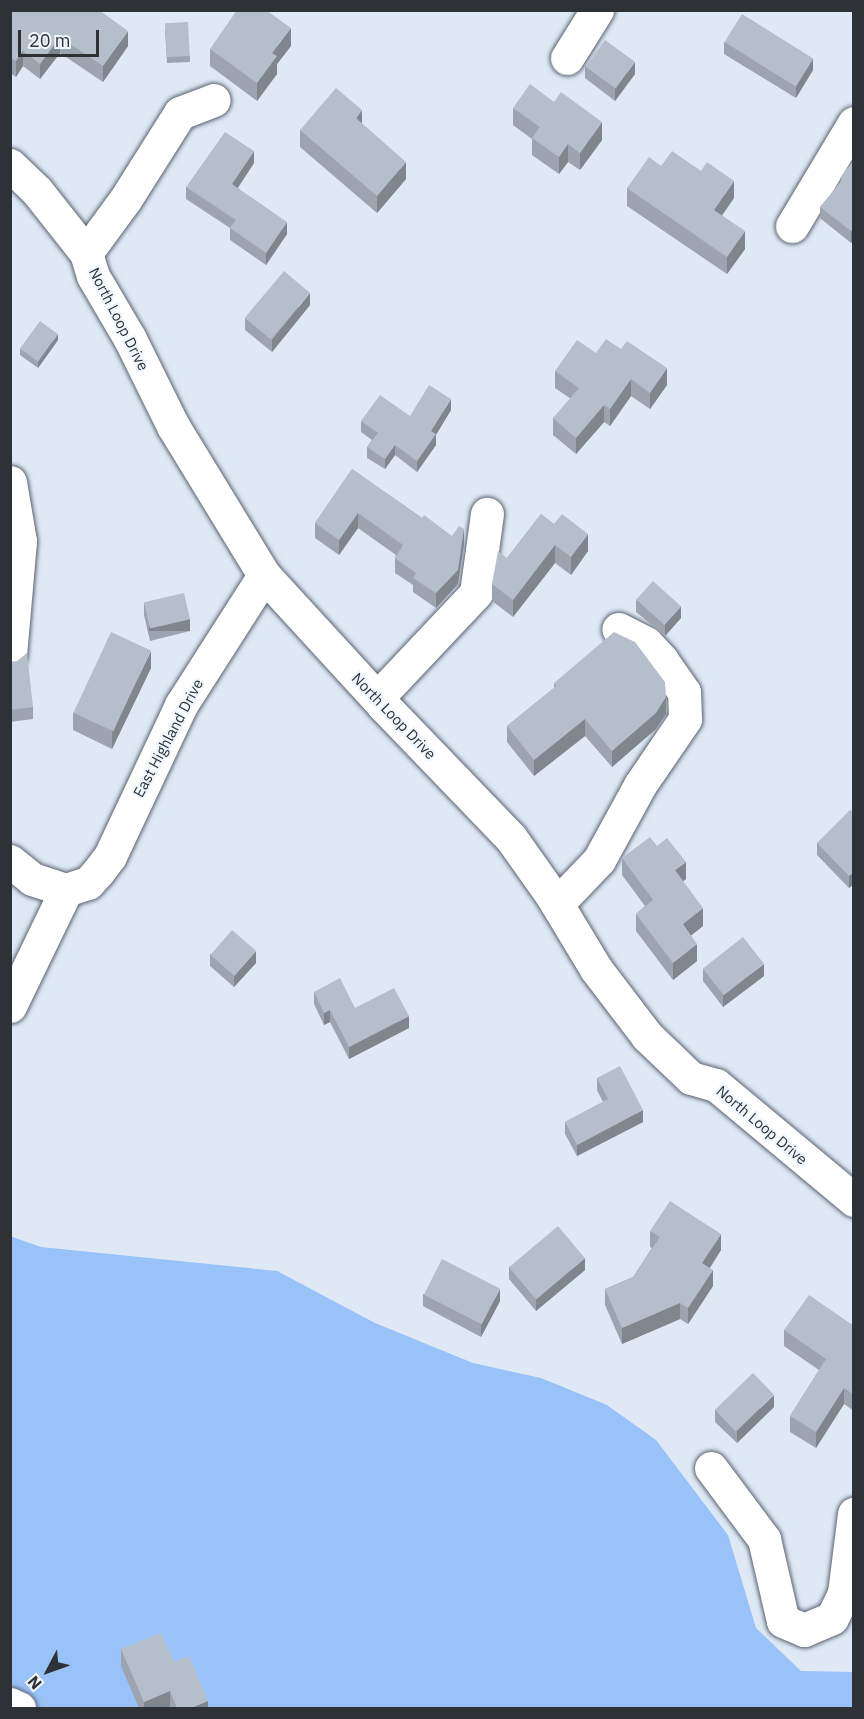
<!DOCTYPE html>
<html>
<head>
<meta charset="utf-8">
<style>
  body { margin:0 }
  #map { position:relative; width:864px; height:1719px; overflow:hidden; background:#dfe9f6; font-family:"IBM Plex Sans",sans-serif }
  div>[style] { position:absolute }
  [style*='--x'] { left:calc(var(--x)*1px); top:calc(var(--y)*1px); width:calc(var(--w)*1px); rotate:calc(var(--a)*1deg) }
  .green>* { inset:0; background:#99c2f9 }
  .roads { filter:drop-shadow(0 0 2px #5a626e) drop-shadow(0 0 2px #5a626e) }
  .minor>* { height:33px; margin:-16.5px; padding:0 16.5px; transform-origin:16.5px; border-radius:16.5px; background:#fff }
  .wall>* { inset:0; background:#9ca4af }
  .shaded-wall>* { inset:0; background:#7f868e; transform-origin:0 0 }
  .building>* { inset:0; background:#b5bfcb; transform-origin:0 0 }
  span { translate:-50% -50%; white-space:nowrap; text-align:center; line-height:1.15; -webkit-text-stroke:4.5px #f0f6fe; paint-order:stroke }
  .street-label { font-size:15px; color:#2e3136 }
  .frame { position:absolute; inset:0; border:12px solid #2e3136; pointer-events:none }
  .north { position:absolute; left:18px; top:1641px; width:60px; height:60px; -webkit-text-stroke:4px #f0f6fe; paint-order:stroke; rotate:229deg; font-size:16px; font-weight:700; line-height:24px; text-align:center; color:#2e3136 }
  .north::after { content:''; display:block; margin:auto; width:21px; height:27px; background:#2e3136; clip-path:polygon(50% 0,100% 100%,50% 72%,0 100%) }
  .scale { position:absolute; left:18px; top:30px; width:81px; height:27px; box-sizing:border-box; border:3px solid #2e3136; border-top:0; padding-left:8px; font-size:18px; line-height:21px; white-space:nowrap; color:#2e3136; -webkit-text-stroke:4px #f0f6fe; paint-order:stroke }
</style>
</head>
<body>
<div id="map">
  <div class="green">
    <div style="clip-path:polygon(10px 1236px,41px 1247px,277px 1271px,375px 1323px,473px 1363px,541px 1378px,607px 1405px,656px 1440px,728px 1535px,756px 1628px,801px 1671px,853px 1672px,853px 1708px,11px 1708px)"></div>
  </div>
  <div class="roads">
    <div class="minor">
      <div style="--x:567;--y:58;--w:57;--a:-58"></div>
      <div style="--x:10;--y:165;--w:37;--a:44"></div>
      <div style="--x:37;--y:191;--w:79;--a:51.7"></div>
      <div style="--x:86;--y:253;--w:24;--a:73"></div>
      <div style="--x:93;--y:276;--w:73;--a:59.6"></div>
      <div style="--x:130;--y:339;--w:97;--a:63.7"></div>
      <div style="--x:173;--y:426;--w:175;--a:58.6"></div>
      <div style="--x:264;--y:575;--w:175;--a:47.5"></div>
      <div style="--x:382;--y:704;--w:186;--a:46.1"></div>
      <div style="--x:511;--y:838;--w:71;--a:54.7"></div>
      <div style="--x:552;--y:896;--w:85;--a:58.9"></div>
      <div style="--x:596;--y:969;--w:84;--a:52.7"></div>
      <div style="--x:647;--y:1036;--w:61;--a:43.7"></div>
      <div style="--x:691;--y:1078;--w:26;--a:16"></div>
      <div style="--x:716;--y:1085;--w:180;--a:39.8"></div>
      <div style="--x:792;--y:226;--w:120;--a:-59"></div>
      <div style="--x:86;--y:253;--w:66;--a:-53.7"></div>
      <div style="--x:125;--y:200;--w:103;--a:-57.7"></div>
      <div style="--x:180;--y:113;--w:36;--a:-21"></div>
      <div style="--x:10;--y:482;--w:60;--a:80.4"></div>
      <div style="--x:20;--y:541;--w:115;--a:95"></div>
      <div style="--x:377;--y:698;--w:144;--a:-46.7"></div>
      <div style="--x:476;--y:593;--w:80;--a:-82.1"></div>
      <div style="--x:10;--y:861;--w:28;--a:39"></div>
      <div style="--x:32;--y:879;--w:36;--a:18"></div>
      <div style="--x:66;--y:890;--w:23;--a:-18"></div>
      <div style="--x:88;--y:883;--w:15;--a:-48"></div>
      <div style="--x:98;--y:872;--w:20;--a:-53"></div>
      <div style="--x:110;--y:856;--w:167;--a:-64.8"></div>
      <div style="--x:181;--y:705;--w:154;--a:-57.4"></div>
      <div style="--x:557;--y:904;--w:61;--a:-46.3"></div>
      <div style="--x:599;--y:860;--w:85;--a:-61.3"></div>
      <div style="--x:640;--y:785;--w:80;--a:-55.7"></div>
      <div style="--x:685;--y:719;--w:27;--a:-92"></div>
      <div style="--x:684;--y:692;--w:39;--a:-125"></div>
      <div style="--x:662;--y:660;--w:23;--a:-133"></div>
      <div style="--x:646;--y:643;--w:31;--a:-153"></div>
      <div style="--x:10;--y:1006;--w:129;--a:-64.2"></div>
      <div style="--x:711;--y:1468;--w:89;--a:53.3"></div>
      <div style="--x:764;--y:1539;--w:84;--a:77"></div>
      <div style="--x:783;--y:1621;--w:23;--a:23"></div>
      <div style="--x:804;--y:1630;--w:30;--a:-23"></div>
      <div style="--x:832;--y:1618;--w:28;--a:-64"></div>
      <div style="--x:844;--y:1593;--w:80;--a:-82.8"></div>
      <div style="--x:10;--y:1704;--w:10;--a:24"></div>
    </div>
  </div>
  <div class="wall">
    <div style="clip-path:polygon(10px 10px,128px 46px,103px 82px,60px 53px,40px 79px,23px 66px,16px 77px,10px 73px)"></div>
    <div style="clip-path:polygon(165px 29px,190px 56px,190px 62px,167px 63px)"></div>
    <div style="clip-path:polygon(724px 42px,813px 70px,796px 98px,724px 54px)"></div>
    <div style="clip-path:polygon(291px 46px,277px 64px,277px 74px,257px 101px,210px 66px,210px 49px)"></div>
    <div style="clip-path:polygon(585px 66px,635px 74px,615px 101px,585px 78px)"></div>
    <div style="clip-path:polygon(513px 108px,602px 140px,580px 170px,568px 162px,559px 174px,532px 155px,532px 139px,513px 125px)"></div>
    <div style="clip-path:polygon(362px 124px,406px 179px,377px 213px,300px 147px,300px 130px)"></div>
    <div style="clip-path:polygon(854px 160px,851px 243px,820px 218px,820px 207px,840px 183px,840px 178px)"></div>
    <div style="clip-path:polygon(254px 163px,238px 188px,287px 234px,266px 265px,230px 240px,230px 228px,186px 199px,186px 187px)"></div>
    <div style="clip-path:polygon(661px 166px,734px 198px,722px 215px,745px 249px,727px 274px,627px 206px,627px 188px)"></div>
    <div style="clip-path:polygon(310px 305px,272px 352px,245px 330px,245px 318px)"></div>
    <div style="clip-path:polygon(58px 340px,38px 368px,20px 355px,20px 349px)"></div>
    <div style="clip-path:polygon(596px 353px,667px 385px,650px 409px,631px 396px,610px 426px,604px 422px,576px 454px,553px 435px,553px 418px,571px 399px,555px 388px,555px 371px)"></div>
    <div style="clip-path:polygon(451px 410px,436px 434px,436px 445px,417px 472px,395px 455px,385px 469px,367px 458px,367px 447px,372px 440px,361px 432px,361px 421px,410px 416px)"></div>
    <div style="clip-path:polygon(352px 469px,422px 518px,464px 544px,458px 584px,436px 608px,413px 592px,413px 585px,395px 573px,395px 558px,396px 555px,358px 528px,339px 555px,315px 538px,315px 523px)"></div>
    <div style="clip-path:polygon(541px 514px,588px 551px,571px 575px,555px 563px,513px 617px,492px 601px,492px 584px,507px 558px)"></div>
    <div style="clip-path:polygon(636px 600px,681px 618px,665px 636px,636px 612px)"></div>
    <div style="clip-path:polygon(144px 603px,190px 631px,150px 641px,144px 615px)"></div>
    <div style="clip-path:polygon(10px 662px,33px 707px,33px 719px,10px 722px)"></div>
    <div style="clip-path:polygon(151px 668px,112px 749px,73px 730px,73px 713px)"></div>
    <div style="clip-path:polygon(554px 683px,666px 714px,656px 729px,612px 767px,585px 736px,534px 776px,507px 742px,507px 726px,554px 688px)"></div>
    <div style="clip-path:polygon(854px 813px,854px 884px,849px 888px,817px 855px,817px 843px)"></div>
    <div style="clip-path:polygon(622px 858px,686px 879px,683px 881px,703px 926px,691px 935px,697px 961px,673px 980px,636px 931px,636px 914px,645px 906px,622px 875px)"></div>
    <div style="clip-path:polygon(210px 954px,256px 963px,234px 987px,210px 966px)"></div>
    <div style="clip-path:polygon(703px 969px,764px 976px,723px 1007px,703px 981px)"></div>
    <div style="clip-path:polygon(314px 992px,355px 1008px,409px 1028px,349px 1059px,330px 1022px,324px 1025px,314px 1004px)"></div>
    <div style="clip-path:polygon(597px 1078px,643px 1122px,577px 1156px,565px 1134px,565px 1122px,603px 1102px,597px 1090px)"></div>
    <div style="clip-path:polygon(650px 1231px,721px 1250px,710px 1268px,713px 1286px,688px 1324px,680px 1319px,622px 1344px,605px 1305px,605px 1289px,633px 1277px,652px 1248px,650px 1247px)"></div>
    <div style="clip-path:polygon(509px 1267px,585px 1270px,536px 1311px,509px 1279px)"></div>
    <div style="clip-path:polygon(423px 1294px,500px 1301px,481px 1337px,423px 1306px)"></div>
    <div style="clip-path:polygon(854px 1326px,854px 1411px,844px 1404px,816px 1448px,790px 1432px,790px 1416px,819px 1370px,784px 1346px,784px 1330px)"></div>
    <div style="clip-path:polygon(774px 1407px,737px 1443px,715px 1422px,715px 1410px)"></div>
    <div style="clip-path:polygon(121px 1649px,174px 1662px,208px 1708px,139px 1708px,121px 1666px)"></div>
  </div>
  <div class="shaded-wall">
    <div style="clip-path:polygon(291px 28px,291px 46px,277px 64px,277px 74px,257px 101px,257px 83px,272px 53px)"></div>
    <div style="clip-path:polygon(128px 31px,128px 46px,103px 82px,103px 66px)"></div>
    <div style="clip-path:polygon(60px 37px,60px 53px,40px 79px,40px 64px)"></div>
    <div style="clip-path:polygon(23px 51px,23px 66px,16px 77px,16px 61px)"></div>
    <div style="clip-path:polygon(813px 58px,813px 70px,796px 98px,796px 87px)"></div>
    <div style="clip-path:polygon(635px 62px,635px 74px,615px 101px,615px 89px)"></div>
    <div style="clip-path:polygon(362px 110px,362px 127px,356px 118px)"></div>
    <div style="clip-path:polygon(602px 122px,602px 140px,580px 170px,580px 153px)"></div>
    <div style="clip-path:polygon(568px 144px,568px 162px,559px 174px,559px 157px)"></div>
    <div style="clip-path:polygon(254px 151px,254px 163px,232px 196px,232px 184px)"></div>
    <div style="clip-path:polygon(406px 162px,406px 179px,377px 213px,377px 196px)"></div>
    <div style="clip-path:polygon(734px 181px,734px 198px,714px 227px,714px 210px)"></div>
    <div style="clip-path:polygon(287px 222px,287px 234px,266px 265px,266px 253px)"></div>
    <div style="clip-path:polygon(854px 228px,854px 240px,851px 243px,851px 231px)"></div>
    <div style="clip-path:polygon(745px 231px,745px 249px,727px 274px,727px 257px)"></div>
    <div style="clip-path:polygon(310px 293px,310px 305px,272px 352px,272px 340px)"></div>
    <div style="clip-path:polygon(58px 334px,58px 340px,38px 368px,38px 362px)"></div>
    <div style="clip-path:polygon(667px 368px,667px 385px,650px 409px,650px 393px)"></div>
    <div style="clip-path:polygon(631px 379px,631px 396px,610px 426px,610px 409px)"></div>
    <div style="clip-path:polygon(451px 399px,451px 410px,436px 435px,436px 445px,417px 472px,417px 461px,431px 431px)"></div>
    <div style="clip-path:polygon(604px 405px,604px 422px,576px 454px,576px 438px)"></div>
    <div style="clip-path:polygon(395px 445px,395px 455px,385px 469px,385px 459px)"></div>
    <div style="clip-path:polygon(358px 513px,358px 528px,339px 555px,339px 540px)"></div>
    <div style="clip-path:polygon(464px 529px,464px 544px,458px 584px,436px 608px,436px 593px)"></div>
    <div style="clip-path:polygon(588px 534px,588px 551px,571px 575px,571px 557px)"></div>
    <div style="clip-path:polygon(555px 545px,555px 563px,513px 617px,513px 600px)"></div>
    <div style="clip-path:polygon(681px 606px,681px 618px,665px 636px,665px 624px)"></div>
    <div style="left:190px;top:619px;width:12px;height:41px;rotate:90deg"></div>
    <div style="clip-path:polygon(151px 651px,151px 668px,112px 749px,112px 732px)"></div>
    <div style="clip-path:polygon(666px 697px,666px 714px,656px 729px,612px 767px,612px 751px)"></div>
    <div style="clip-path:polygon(585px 719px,585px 736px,534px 776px,534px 760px)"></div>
    <div style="clip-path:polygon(686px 862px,686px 879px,675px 888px,675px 870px)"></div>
    <div style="clip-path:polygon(854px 872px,854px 884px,849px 888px,849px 876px)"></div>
    <div style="clip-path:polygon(703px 908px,703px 926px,683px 942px,683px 924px)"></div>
    <div style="clip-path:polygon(697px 944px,697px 961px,673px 980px,673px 963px)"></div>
    <div style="clip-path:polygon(256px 951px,256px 963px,234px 987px,234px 975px)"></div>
    <div style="clip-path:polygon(764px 964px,764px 976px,723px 1007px,723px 995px)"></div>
    <div style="clip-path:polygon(330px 1010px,330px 1022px,324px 1025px,324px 1013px)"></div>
    <div style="clip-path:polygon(409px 1016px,409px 1028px,349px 1059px,349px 1047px)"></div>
    <div style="clip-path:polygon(643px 1110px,643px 1122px,577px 1156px,577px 1145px)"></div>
    <div style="clip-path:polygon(721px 1234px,721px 1250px,702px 1279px,702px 1263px)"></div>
    <div style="clip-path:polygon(585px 1258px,585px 1270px,536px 1311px,536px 1300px)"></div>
    <div style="clip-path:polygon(713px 1270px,713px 1286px,688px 1324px,688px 1308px)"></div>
    <div style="clip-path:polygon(500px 1289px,500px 1301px,481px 1337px,481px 1325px)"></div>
    <div style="clip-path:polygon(680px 1303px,680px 1319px,622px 1344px,622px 1328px)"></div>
    <div style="clip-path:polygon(844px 1388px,844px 1404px,816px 1448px,816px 1432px)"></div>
    <div style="clip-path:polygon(774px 1395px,774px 1407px,737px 1443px,737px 1431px)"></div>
    <div style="clip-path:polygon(170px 1691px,170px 1708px,144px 1708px,144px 1702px)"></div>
    <div style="clip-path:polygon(208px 1701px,208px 1708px,191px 1708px)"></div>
  </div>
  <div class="building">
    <div style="clip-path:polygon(10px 10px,99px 10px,128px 31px,103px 66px,60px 37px,40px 64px,23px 51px,16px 61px,10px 57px)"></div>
    <div style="clip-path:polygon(237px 10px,266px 10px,291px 28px,272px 53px,277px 56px,257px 83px,210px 49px)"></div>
    <div style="left:742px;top:14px;width:84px;height:33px;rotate:32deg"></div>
    <div style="left:188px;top:22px;width:34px;height:23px;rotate:87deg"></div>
    <div style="left:605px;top:40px;width:37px;height:33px;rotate:36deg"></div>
    <div style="clip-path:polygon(530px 84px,554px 102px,561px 92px,602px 122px,580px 153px,568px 144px,559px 157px,532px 138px,540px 127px,513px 108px)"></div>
    <div style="clip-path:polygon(336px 88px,362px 110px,356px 118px,406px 162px,377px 196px,300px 130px)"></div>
    <div style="clip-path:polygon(225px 132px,254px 151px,232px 184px,287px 222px,266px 253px,230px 228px,236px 220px,186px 187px)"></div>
    <div style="clip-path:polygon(672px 151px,701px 171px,707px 162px,734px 181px,714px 210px,745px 231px,727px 257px,627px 188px,649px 157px,661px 166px)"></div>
    <div style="clip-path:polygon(854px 160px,854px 228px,851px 231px,820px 207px,842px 180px,840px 178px)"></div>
    <div style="left:284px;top:271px;width:34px;height:61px;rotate:40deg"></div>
    <div style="left:40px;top:321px;width:22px;height:34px;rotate:36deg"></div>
    <div style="clip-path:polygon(606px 339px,621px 349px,627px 341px,667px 368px,650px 393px,631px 379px,610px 409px,604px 405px,576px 438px,553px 418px,579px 388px,555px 371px,577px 340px,596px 353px)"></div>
    <div style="clip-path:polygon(429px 385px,451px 399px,431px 431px,436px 434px,417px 461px,395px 445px,385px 459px,367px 447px,378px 433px,361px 421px,380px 395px,410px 416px)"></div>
    <div style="clip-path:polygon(352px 469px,422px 518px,424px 515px,452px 536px,459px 526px,464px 529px,458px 570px,436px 593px,413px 578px,416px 573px,395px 558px,403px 545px,358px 513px,339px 540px,315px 523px)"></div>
    <div style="clip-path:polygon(541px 514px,554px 524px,562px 514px,588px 534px,571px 557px,555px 545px,513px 600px,492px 584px,498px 551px,507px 558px)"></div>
    <div style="left:653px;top:581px;width:38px;height:25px;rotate:42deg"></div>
    <div style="left:184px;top:593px;width:27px;height:41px;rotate:77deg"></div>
    <div style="left:111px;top:632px;width:44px;height:89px;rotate:25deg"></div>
    <div style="clip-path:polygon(614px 632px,635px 642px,665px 682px,666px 697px,656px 713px,612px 751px,585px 719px,534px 760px,507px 726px,556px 686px,554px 683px)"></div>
    <div style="clip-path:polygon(27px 653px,33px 707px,10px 710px,10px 662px,17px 661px)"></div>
    <div style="clip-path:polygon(850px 810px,854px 813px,854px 872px,849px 876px,817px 843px)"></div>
    <div style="clip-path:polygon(650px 837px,657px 846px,667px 838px,686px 862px,675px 870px,703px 908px,683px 924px,697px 944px,673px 963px,636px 914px,653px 900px,622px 858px)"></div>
    <div style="left:232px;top:930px;width:32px;height:33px;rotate:41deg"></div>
    <div style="left:743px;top:937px;width:34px;height:51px;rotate:52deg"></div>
    <div style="clip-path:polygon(340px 978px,355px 1008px,394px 988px,409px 1016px,349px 1047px,330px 1010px,324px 1013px,314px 992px)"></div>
    <div style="clip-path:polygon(620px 1066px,643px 1110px,577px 1145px,565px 1122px,608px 1099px,597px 1078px)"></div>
    <div style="clip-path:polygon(670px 1201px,721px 1234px,702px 1263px,713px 1270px,688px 1308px,680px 1303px,622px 1328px,605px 1289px,633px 1277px,660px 1237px,650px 1231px)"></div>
    <div style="left:558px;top:1226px;width:42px;height:64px;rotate:50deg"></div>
    <div style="left:442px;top:1259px;width:65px;height:40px;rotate:27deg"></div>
    <div style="clip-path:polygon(809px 1295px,854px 1326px,854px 1395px,844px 1388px,816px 1432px,790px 1416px,826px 1359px,784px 1330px)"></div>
    <div style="left:753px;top:1373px;width:30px;height:53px;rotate:46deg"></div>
    <div style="clip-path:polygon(161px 1633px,174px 1662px,189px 1656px,208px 1701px,191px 1708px,177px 1708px,170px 1691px,144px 1702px,121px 1649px)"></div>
  </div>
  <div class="street-label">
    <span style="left:119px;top:319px;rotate:63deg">North Loop Drive</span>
    <span style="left:394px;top:716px;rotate:46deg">North Loop Drive</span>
    <span style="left:168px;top:738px;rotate:-62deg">East Highland Drive</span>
    <span style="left:762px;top:1125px;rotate:40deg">North Loop Drive</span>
  </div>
  <div class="frame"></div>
  <div class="north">N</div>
  <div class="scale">20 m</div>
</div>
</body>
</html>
